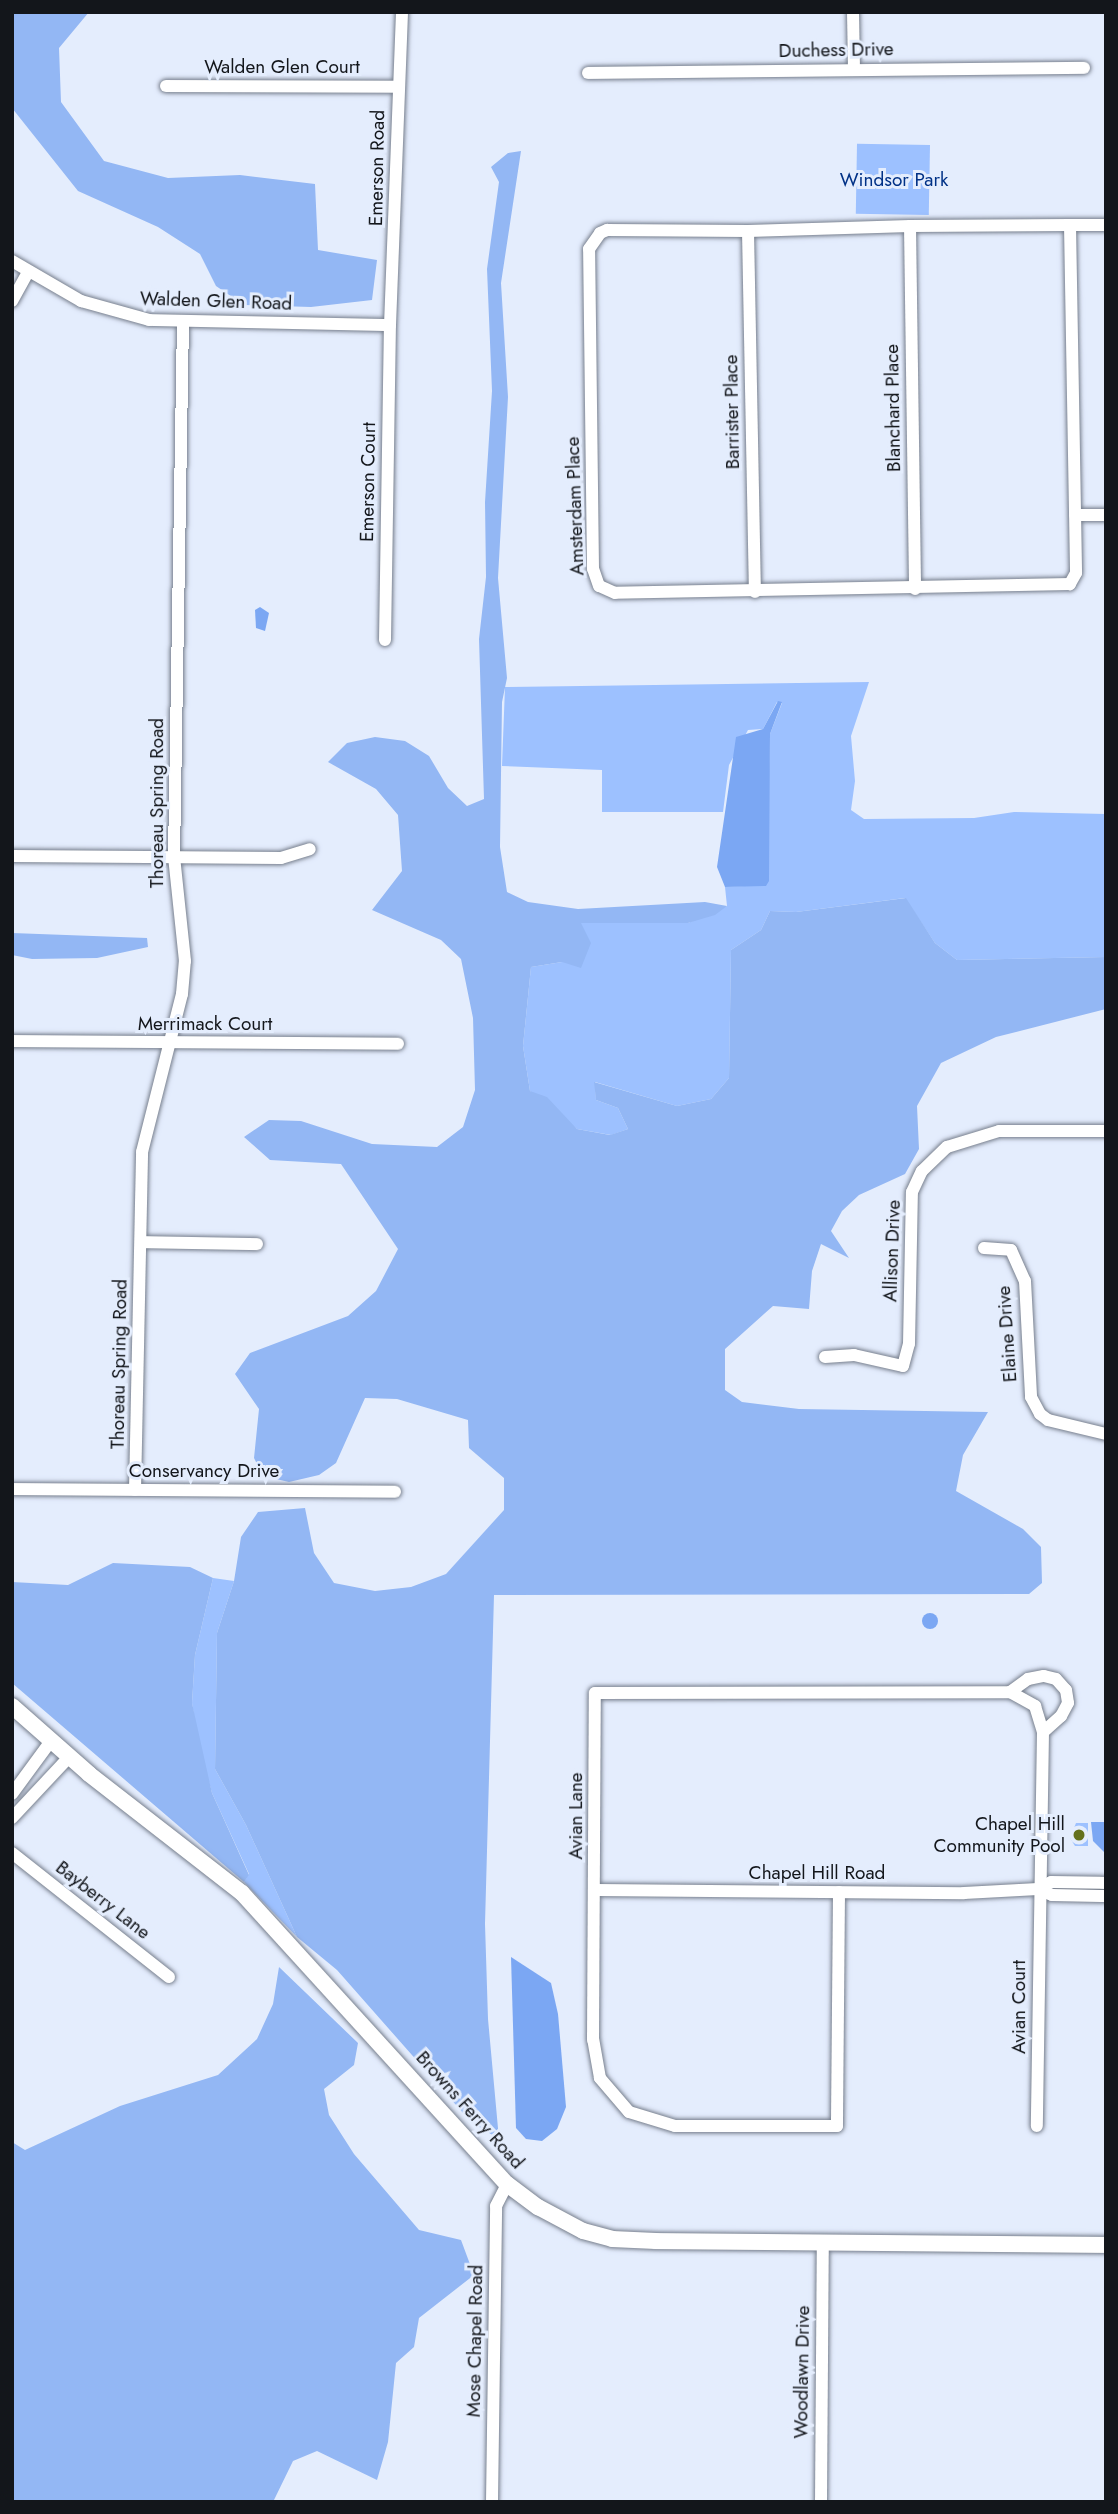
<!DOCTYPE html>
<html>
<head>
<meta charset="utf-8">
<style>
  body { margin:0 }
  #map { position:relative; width:1118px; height:2514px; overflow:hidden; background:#e4edfd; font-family:Jost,sans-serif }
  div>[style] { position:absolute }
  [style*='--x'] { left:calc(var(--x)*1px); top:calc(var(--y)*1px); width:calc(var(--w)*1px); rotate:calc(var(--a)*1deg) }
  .green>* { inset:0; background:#9dc1ff; transform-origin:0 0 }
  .forest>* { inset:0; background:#93b7f4 }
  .water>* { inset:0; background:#7ba7f3 }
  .round { border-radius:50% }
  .roads { filter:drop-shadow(0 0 2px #777f8d) drop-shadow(0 0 2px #777f8d) }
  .street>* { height:12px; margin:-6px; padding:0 6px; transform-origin:6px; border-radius:6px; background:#fff }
  .secondary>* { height:16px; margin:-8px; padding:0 8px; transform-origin:8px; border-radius:8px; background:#fff }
  .dots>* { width:19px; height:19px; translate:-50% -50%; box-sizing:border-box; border:4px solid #e4edfd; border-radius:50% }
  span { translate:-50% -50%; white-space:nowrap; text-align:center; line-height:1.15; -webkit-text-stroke:6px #e4edfd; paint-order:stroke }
  .street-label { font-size:19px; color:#13161b }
  .park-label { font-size:19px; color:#003186 }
  .poi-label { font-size:19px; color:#13161b }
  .right { translate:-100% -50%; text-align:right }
  .frame { position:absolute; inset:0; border:14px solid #13161b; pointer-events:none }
</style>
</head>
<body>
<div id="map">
  <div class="green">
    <div style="left:930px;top:145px;width:70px;height:73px;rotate:91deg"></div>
    <div style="clip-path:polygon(869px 682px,851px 736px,855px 781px,851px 810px,864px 819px,974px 818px,1014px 812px,1106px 814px,1106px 957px,957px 960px,935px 943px,905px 898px,796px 912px,770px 911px,761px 930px,731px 950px,729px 1078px,711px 1099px,677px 1106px,595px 1082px,596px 1100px,618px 1108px,628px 1129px,611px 1135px,577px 1129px,530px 1091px,523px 1046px,531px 967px,562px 962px,581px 923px,688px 923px,727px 906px,725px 887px,766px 885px,770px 734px,782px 703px,777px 702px,763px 729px,748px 730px,729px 765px,723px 812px,602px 812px,602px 770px,502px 766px,505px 687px)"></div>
    <div style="clip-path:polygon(213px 1578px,234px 1581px,217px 1633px,215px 1769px,246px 1825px,297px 1937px,244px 1882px,249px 1874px,212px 1793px,199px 1745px,192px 1703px,195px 1655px)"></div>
    <div style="clip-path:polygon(1076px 1823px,1088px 1823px,1088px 1846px,1075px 1846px,1070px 1838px)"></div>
  </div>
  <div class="forest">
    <div style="clip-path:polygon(12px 12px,89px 12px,59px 48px,61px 102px,104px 161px,168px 178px,240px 175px,315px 184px,318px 250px,377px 260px,372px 300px,311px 307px,244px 305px,216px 286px,200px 254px,158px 227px,78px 191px,12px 108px)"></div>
    <div style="clip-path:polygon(521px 151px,501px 283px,508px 397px,498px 578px,507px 678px,502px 702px,500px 847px,507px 892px,528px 902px,578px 909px,705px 902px,727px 906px,715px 915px,688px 923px,581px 923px,591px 943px,581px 968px,562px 962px,531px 967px,523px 1046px,530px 1091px,547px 1097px,577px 1129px,610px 1135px,628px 1129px,618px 1108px,596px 1100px,594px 1082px,677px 1106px,711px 1099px,729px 1078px,731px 950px,761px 930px,770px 911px,796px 912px,906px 898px,935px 943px,957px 960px,1106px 957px,1106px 1009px,996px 1037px,941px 1063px,917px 1106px,919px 1149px,905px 1174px,859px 1195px,842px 1211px,831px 1231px,849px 1258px,821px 1244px,812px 1271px,809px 1309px,773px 1306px,725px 1349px,725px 1390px,742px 1402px,799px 1409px,988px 1412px,963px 1455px,956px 1491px,1023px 1529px,1041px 1547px,1042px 1583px,1029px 1594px,494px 1595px,485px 1924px,488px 2019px,499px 2139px,471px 2122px,337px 1970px,297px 1937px,246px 1825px,215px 1769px,217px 1633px,234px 1581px,241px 1537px,258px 1512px,305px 1508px,314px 1553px,334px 1583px,375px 1591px,411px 1587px,446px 1574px,504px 1510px,504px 1478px,469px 1448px,468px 1420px,397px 1399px,365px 1398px,336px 1463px,319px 1475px,289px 1482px,263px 1476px,254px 1458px,259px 1409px,235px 1374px,250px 1353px,348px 1316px,376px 1291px,398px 1249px,341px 1164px,270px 1160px,244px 1137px,269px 1120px,301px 1121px,372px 1144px,437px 1147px,463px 1127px,475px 1090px,473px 1018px,461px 959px,441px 940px,372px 910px,402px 871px,398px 815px,376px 789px,328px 762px,347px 743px,375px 737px,405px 741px,429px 756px,448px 788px,467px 806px,484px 799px,479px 639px,486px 577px,485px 502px,492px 391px,487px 269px,499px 182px,491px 167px,508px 153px)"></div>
    <div style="clip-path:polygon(12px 933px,147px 938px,148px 947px,97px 958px,32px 959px,12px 955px)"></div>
    <div style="clip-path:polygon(113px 1563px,190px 1567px,213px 1578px,195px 1655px,192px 1703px,212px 1793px,249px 1875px,244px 1882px,12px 1683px,12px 1582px,68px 1585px)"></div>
    <div style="clip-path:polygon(279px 1967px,358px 2043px,354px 2065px,324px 2089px,329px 2115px,354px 2154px,419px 2230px,461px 2240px,474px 2275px,419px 2318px,414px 2347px,396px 2363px,388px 2442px,377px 2480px,317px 2451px,293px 2461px,273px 2502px,12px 2502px,12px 2142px,25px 2150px,120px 2106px,218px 2075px,257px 2039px,273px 2004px)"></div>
  </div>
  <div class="water">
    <div style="clip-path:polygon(260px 607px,269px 613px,265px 631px,256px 628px,255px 610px)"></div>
    <div style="clip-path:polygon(778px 701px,782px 702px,770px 734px,769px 881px,766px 886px,725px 887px,717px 867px,736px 737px,763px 729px)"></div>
    <div class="round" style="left:922px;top:1613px;width:16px;height:16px"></div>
    <div style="clip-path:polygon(1091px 1822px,1106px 1822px,1105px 1853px,1093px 1841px)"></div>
    <div style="clip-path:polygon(511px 1957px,551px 1983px,558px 2014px,566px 2107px,557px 2129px,542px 2141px,526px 2139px,516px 2128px)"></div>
  </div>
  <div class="roads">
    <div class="street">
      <div style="--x:853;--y:12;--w:57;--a:89"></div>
      <div style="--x:588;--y:73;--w:496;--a:-0.6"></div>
      <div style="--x:166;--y:86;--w:232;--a:0.2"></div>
      <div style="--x:1070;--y:225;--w:348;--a:89"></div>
      <div style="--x:1076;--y:573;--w:13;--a:119"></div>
      <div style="--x:1070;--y:584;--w:455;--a:178.9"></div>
      <div style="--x:615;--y:593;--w:17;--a:-156"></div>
      <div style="--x:599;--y:586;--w:18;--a:-109"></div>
      <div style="--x:593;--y:569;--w:320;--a:-90.7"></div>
      <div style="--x:589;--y:249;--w:19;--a:-55"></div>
      <div style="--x:600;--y:233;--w:8;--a:-23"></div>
      <div style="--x:607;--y:230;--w:141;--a:0.4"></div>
      <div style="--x:748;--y:231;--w:162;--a:-1.8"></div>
      <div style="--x:910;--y:226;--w:160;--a:-0.4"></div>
      <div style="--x:1070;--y:225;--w:36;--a:0"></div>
      <div style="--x:910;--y:226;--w:363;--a:89.2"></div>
      <div style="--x:748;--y:231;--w:361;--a:88.9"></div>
      <div style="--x:12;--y:261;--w:80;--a:30.1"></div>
      <div style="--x:81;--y:301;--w:71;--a:15.6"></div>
      <div style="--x:149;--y:320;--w:241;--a:1.2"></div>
      <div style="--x:12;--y:301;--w:33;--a:-61"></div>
      <div style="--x:1075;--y:515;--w:31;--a:0"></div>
      <div style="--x:385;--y:640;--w:315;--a:-89.1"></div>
      <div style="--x:390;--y:325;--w:313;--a:-87.8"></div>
      <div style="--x:12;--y:856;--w:269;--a:0.4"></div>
      <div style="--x:281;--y:858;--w:30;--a:-17"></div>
      <div style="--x:12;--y:1041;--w:386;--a:0.4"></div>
      <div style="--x:141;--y:1242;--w:116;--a:1"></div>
      <div style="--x:984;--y:1248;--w:27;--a:4"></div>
      <div style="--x:1011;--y:1250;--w:34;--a:66"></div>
      <div style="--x:1025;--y:1281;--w:116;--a:87"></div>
      <div style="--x:1031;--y:1397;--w:19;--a:62"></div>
      <div style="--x:1040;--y:1414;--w:10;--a:37"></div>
      <div style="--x:1048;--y:1420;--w:60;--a:13.6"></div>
      <div style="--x:825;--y:1357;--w:29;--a:-4"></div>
      <div style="--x:854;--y:1355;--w:50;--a:12.7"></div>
      <div style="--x:903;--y:1366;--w:23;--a:-75"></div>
      <div style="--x:909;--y:1344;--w:152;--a:-88.9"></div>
      <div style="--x:912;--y:1192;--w:23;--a:-65"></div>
      <div style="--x:922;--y:1171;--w:35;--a:-44"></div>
      <div style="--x:947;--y:1147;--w:54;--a:-17.1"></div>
      <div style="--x:999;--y:1131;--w:107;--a:0"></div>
      <div style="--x:12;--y:1489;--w:383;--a:0.4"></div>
      <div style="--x:135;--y:1490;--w:338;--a:-88.8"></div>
      <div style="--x:142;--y:1152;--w:163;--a:-75.8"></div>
      <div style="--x:182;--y:994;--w:33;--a:-85"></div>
      <div style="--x:185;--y:961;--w:105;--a:-96"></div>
      <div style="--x:174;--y:857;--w:536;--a:-89.04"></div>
      <div style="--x:1010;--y:1692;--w:22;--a:-36"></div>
      <div style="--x:1028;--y:1679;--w:16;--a:-11"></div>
      <div style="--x:1044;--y:1676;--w:12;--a:14"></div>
      <div style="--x:1056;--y:1679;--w:15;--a:48"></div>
      <div style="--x:1066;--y:1690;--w:13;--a:81"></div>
      <div style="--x:1068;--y:1703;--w:15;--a:118"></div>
      <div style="--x:1061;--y:1716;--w:24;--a:138"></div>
      <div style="--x:12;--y:1794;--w:66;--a:-53.7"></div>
      <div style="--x:12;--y:1818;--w:83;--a:-46.9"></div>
      <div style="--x:12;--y:1853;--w:200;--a:38.3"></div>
      <div style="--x:1038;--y:1889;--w:15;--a:23"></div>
      <div style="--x:1052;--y:1895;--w:54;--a:1.1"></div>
      <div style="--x:596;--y:1890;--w:368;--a:0.5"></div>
      <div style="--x:964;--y:1893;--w:74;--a:-3.1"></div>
      <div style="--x:1038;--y:1889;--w:15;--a:-28"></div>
      <div style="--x:1051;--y:1882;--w:55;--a:1"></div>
      <div style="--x:839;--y:1892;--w:234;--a:90.5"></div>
      <div style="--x:837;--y:2126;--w:162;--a:180"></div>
      <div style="--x:675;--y:2126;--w:48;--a:-163.1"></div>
      <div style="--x:629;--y:2112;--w:45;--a:-130.5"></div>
      <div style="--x:600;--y:2078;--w:39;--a:-100"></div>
      <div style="--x:593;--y:2040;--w:347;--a:-89.7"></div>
      <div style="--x:595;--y:1693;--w:415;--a:-0.1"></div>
      <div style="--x:1010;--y:1692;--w:29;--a:29"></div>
      <div style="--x:1035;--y:1706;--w:27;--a:73"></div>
      <div style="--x:1043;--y:1732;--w:394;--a:90.9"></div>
      <div style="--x:492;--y:2502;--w:296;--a:-89.2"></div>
      <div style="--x:496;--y:2206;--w:25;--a:-63"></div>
      <div style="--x:821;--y:2502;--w:259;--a:-89.6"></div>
    </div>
    <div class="secondary">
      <div style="--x:12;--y:1706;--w:103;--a:41.4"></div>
      <div style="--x:89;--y:1774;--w:194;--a:37.9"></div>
      <div style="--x:242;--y:1893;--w:394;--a:47.7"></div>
      <div style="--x:507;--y:2184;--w:39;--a:37"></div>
      <div style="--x:538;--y:2207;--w:51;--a:28.1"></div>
      <div style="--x:583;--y:2231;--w:30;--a:15"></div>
      <div style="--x:612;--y:2239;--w:44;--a:2.6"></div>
      <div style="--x:656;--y:2241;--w:450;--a:0.5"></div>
    </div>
  </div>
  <div class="dots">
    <div style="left:1079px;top:1835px;background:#64711d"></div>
  </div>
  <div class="street-label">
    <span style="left:836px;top:50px;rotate:-1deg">Duchess Drive</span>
    <span style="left:282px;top:67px">Walden Glen Court</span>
    <span style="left:377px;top:168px;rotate:-89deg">Emerson Road</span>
    <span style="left:216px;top:301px;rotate:2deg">Walden Glen Road</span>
    <span style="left:893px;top:408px;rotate:-91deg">Blanchard Place</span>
    <span style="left:732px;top:412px;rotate:-91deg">Barrister Place</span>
    <span style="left:368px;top:482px;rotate:-89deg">Emerson Court</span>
    <span style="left:575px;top:506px;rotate:-92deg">Amsterdam Place</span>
    <span style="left:157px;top:803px;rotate:-90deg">Thoreau Spring Road</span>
    <span style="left:205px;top:1024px">Merrimack Court</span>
    <span style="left:892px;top:1251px;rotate:-88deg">Allison Drive</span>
    <span style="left:1007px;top:1334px;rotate:-94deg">Elaine Drive</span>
    <span style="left:119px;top:1364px;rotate:-89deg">Thoreau Spring Road</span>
    <span style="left:204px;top:1471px">Conservancy Drive</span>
    <span style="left:576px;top:1816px;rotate:-90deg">Avian Lane</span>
    <span style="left:817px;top:1873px">Chapel Hill Road</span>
    <span style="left:103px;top:1900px;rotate:38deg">Bayberry Lane</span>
    <span style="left:1019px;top:2007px;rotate:-90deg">Avian Court</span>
    <span style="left:470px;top:2110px;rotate:48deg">Browns Ferry Road</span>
    <span style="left:475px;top:2341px;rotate:-89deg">Mose Chapel Road</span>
    <span style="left:802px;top:2372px;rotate:-89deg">Woodlawn Drive</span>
  </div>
  <div class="park-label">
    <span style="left:894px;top:180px">Windsor Park</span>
  </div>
  <div class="poi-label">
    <span class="right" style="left:1065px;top:1835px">Chapel Hill<br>Community Pool</span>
  </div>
  <div class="frame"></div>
</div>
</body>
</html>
